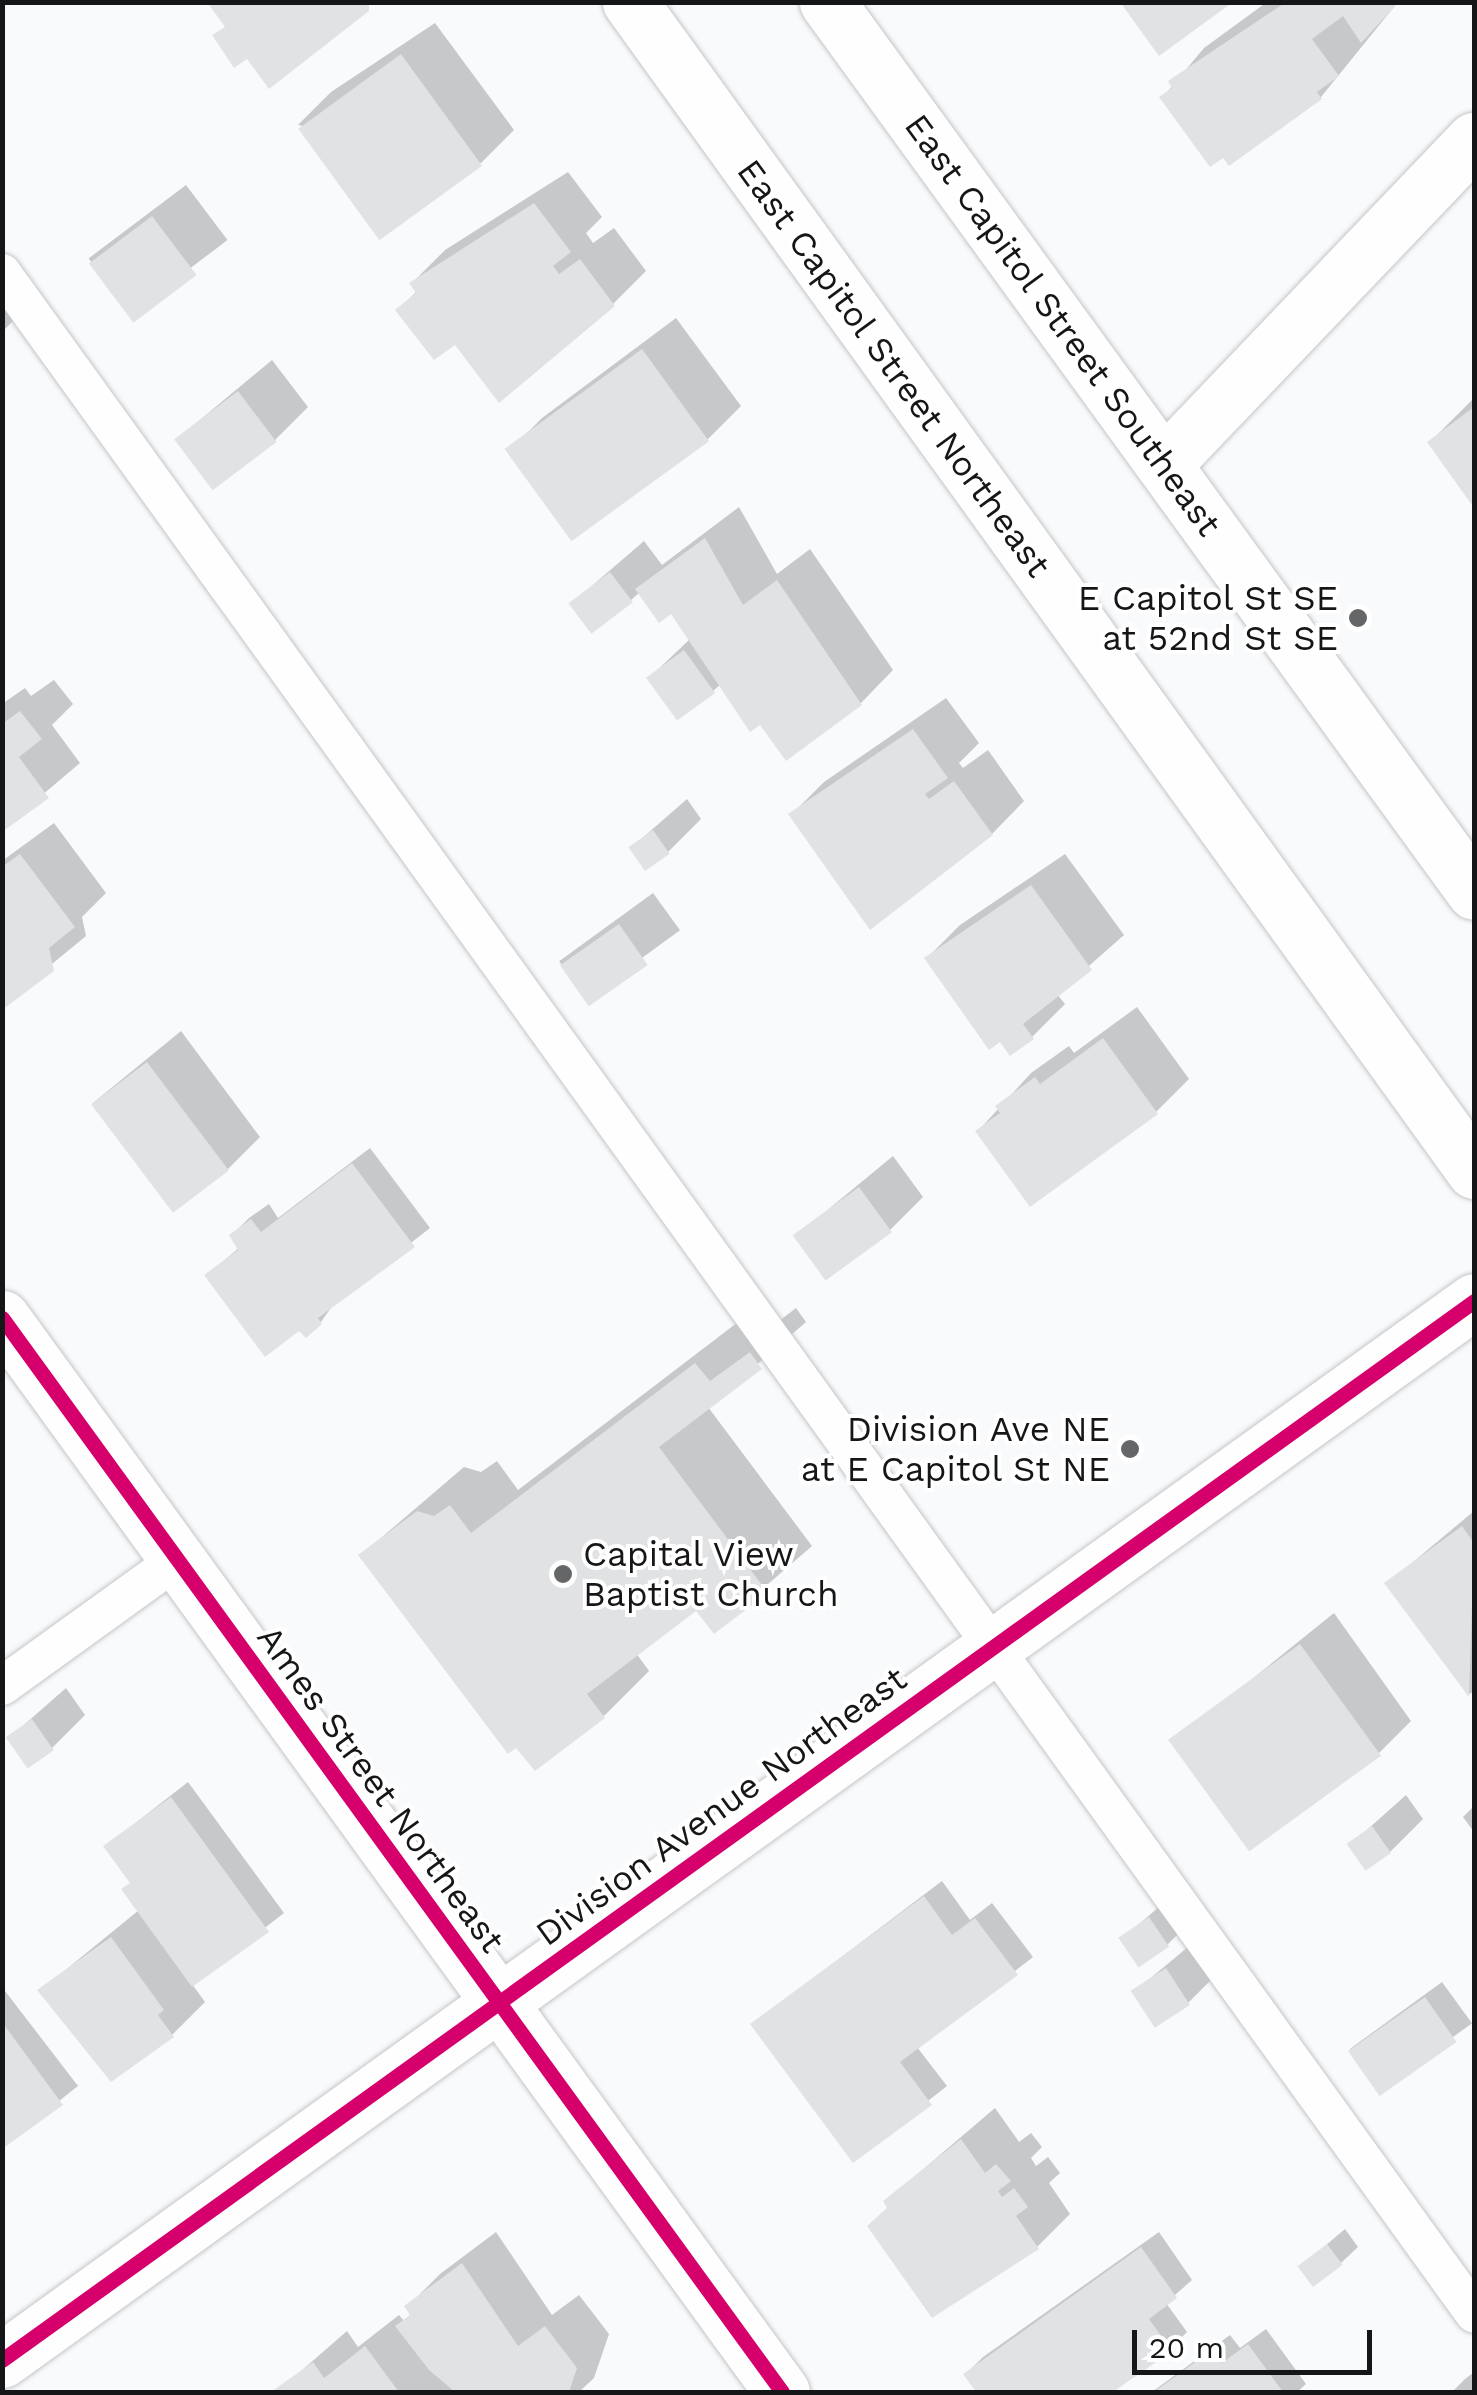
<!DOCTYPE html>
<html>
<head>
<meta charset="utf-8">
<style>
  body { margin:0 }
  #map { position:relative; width:1477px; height:2395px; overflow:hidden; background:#f8fafc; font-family:"Work Sans",sans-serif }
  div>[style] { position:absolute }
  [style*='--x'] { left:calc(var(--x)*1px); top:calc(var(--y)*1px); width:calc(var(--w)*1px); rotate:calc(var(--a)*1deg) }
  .shadow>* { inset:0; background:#0003; transform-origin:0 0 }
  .building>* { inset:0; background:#e0e2e3; transform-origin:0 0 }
  .roads { filter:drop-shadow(0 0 2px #c5c6c8) drop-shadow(0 0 2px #c5c6c8) }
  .service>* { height:38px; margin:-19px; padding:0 19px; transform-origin:19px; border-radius:19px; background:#fefeff }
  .minor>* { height:55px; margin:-27.5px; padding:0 27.5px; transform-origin:27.5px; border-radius:27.5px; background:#fefeff }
  .tertiary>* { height:55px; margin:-27.5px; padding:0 27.5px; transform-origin:27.5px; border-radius:27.5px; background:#fefeff }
  .primary>* { height:55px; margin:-27.5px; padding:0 27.5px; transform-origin:27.5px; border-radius:27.5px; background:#fefeff }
  .cycleway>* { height:15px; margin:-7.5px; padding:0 7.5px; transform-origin:7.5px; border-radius:7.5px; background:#d6006c }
  .dots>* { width:28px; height:28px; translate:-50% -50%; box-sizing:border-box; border:5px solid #fff; border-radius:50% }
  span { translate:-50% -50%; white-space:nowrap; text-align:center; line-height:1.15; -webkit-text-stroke:8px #fff; paint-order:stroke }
  .street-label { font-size:35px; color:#151617 }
  .poi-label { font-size:35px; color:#151617 }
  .right { translate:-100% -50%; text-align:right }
  .left { translate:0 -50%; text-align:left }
  .frame { position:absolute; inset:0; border:5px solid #151617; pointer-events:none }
  .scale { position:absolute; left:1132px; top:2330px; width:240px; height:45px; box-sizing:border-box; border:5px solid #151617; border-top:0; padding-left:12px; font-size:30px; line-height:35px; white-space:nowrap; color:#151617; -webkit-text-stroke:8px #fff; paint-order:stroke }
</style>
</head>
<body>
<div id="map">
  <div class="shadow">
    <div style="clip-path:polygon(1267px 2px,1398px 2px,1321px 97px,1230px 163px,1163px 97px,1204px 48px)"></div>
    <div style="clip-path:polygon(435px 23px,514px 130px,481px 163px,298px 125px,331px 92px)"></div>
    <div style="clip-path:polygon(568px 172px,602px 217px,586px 233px,593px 243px,614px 228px,646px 271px,613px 304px,456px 341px,398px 310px,417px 291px,412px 283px,445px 250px)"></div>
    <div style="left:186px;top:185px;width:69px;height:122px;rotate:53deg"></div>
    <div style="clip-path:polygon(2px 272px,28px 306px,2px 332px)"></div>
    <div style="clip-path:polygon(676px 318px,741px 406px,708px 439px,509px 451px,542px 418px)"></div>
    <div style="clip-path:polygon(272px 360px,308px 407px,275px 440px,177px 439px)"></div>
    <div style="clip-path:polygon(1474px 398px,1474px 504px,1430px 442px)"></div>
    <div style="clip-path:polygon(739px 507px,777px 574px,810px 549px,893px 670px,861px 703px,760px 722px,721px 684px,713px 691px,649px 678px,690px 639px,672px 611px,640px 592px,631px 600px,572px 603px,644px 541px,662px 565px)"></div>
    <div style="clip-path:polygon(54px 680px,73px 704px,52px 725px,80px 763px,2px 829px,2px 704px,25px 688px,31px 696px)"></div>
    <div style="clip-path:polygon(946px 698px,979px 743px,959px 763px,963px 768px,988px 750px,1024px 801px,992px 834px,791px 815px,824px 782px)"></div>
    <div style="clip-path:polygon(687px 799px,701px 819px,668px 852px,632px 847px)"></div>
    <div style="clip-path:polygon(54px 823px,106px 893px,82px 917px,86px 936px,2px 1005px,2px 861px)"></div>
    <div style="clip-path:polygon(1065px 854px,1124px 935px,1057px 994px,1065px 1004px,1032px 1037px,927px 958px,960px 925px)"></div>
    <div style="left:653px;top:893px;width:46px;height:116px;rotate:54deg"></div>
    <div style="clip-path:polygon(1137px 1007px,1189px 1079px,1156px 1112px,978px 1131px,1031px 1073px,1069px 1046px,1074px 1053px)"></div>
    <div style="clip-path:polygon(181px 1031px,260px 1137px,228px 1169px,93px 1103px)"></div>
    <div style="clip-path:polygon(370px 1148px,430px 1228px,335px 1302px,321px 1322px,207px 1275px,240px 1247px,232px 1235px,249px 1218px,269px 1204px,278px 1218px)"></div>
    <div style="clip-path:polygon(893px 1156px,923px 1197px,890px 1230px,796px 1236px)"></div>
    <div style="clip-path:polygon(796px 1308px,806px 1322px,708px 1407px,812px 1546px,714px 1631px,696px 1608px,636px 1653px,649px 1671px,604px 1716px,361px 1555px,464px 1467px,481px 1472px,497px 1461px,518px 1490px,742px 1319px,757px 1338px)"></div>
    <div style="clip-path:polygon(1474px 1511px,1474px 1691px,1470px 1694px,1388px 1583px)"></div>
    <div style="clip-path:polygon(1334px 1613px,1411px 1721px,1378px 1754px,1174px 1742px)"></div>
    <div style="clip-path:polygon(66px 1688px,85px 1715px,52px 1748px,9px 1738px)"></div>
    <div style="clip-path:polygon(188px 1782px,284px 1913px,192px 1984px,205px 2002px,172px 2035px,41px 1990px,139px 1910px,132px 1882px,106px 1846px)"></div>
    <div style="clip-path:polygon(1406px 1795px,1423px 1819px,1390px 1852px,1350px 1845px)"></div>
    <div style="clip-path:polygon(1474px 1806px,1474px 1832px,1463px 1817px)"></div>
    <div style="clip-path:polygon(942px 1881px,970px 1920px,992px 1903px,1033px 1957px,917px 2047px,947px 2086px,853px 2160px,753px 2024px)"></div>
    <div style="clip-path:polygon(1183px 1886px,1200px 1912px,1167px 1945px,1122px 1939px)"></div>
    <div style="clip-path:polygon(1200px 1937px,1221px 1970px,1188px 2003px,1135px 1991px)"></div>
    <div style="left:1442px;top:1982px;width:51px;height:114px;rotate:54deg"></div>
    <div style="clip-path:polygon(2px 1987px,78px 2086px,2px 2146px)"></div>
    <div style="clip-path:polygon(995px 2108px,1019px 2142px,1031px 2133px,1042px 2147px,1031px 2158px,1036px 2166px,1048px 2157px,1060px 2173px,1049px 2183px,1070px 2214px,1037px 2247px,886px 2201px)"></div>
    <div style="clip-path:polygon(1345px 2229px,1358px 2247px,1341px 2263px,1300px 2267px)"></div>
    <div style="clip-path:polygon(496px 2232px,552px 2315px,579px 2295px,609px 2334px,594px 2378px,579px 2392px,277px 2392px,347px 2331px,358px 2347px,399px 2315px,404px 2321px,412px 2313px,407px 2307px,440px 2274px)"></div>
    <div style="clip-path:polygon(1159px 2232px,1192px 2280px,1166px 2303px,1187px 2332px,1170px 2349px,1109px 2392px,979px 2392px,966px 2374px,983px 2357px)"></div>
    <div style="clip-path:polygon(1266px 2329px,1306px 2384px,1297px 2392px,1152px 2392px,1230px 2335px,1240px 2348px)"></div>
    <div style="clip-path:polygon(1474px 2372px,1474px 2392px,1452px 2392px,1465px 2379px)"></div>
  </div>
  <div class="building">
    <div style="clip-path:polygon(207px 2px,369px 2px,369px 11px,269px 89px,247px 59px,234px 68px,212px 35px,225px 27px)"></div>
    <div style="clip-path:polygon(1120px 2px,1233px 2px,1159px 56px)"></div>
    <div style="clip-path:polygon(1286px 2px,1399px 2px,1361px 43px,1343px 16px,1312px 39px,1339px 76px,1317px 92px,1322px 99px,1229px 166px,1223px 158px,1210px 167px,1159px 97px,1172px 88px,1168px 81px)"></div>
    <div style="left:401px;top:54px;width:138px;height:127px;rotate:54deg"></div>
    <div style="clip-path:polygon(534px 203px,571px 252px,553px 266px,559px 274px,580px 259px,615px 306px,499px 403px,455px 345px,434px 360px,395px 310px,416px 293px,409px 283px)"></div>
    <div style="left:152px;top:216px;width:74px;height:79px;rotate:53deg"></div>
    <div style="left:642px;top:349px;width:114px;height:170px;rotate:54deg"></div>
    <div style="left:238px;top:391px;width:64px;height:80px;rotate:53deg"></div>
    <div style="clip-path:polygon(1474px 407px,1474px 508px,1427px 442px)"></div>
    <div style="clip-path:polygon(705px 538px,743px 605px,777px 580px,862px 705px,786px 761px,760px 725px,750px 732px,671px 614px,659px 623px,635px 589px)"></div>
    <div style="left:610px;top:572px;width:38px;height:52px;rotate:53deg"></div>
    <div style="left:684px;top:650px;width:53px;height:47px;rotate:54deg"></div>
    <div style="clip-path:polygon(20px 711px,42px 739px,19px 757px,49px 798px,2px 832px,2px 724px)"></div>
    <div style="clip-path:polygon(913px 729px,948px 778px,925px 794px,929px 799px,954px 781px,993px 835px,870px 930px,788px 814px)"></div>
    <div style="left:653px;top:830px;width:29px;height:30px;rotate:55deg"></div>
    <div style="clip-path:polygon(20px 854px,75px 927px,49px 948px,54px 971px,2px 1010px,2px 867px)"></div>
    <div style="clip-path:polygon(1031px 885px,1092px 970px,1023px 1024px,1034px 1039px,1010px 1056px,1000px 1042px,989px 1050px,924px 958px)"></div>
    <div style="left:619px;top:924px;width:50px;height:72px;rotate:55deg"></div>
    <div style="clip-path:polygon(1103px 1038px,1158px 1114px,1030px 1207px,975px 1131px,1000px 1113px,995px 1106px,1035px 1077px,1040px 1084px)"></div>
    <div style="left:147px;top:1062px;width:136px;height:70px;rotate:53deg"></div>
    <div style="clip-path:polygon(352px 1163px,415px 1247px,318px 1318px,322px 1324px,306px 1338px,299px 1331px,265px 1357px,204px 1275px,238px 1250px,229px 1235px,251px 1219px,261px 1232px)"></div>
    <div style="left:859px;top:1187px;width:56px;height:82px;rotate:54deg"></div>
    <div style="clip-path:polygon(750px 1352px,762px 1369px,659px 1447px,768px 1593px,714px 1634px,696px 1611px,587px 1694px,605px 1718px,535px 1771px,516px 1748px,508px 1754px,358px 1555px,417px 1511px,434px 1516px,450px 1505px,471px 1533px,695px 1363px,710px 1381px)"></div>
    <div style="clip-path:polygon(1462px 1526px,1474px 1543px,1469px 1697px,1384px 1583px)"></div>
    <div style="left:1300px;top:1644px;width:138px;height:163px;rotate:54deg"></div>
    <div style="left:32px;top:1719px;width:38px;height:32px;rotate:55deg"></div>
    <div style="clip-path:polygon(171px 1797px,269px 1932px,192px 1987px,121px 1889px,130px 1883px,103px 1846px)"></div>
    <div style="left:1372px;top:1826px;width:33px;height:31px;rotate:55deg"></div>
    <div style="clip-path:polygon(924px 1896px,952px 1935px,975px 1918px,1018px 1975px,900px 2062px,932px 2105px,853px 2163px,750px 2024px)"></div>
    <div style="left:1149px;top:1917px;width:36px;height:37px;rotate:56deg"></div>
    <div style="clip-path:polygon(111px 1937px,164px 2010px,158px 2015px,174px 2037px,111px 2082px,37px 1990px)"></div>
    <div style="left:1166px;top:1968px;width:44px;height:42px;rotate:57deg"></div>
    <div style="left:1425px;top:1997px;width:55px;height:94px;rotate:55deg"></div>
    <div style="clip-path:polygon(2px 2022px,63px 2105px,2px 2149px)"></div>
    <div style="clip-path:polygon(961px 2139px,985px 2173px,996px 2164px,1011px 2181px,998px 2191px,1002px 2197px,1014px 2188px,1028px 2207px,1016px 2216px,1039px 2249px,932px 2318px,867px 2226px,887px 2208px,883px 2201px)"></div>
    <div style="left:1327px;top:2244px;width:26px;height:37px;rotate:53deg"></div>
    <div style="clip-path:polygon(1141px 2247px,1177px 2298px,1149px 2319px,1172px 2351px,1113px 2392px,976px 2392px,963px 2374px)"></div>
    <div style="clip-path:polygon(462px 2263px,518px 2346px,545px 2326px,577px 2368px,569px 2392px,455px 2392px,429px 2370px,395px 2326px,410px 2315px,404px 2306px)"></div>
    <div style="clip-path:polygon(1248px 2344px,1283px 2392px,1154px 2392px,1212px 2350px,1222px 2363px)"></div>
    <div style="clip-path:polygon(365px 2346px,399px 2392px,271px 2392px,313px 2362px,324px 2378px)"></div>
  </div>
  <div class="roads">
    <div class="service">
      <div style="--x:2;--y:273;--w:2516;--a:54.19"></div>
      <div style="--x:2;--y:1686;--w:217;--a:-35.8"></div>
    </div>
    <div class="minor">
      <div style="--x:1165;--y:463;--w:447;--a:-46.3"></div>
      <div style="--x:2;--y:1318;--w:1327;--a:54.01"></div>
    </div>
    <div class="tertiary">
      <div style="--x:2;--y:2360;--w:1813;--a:-35.73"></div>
    </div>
    <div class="primary">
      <div style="--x:630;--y:2;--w:1442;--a:54.17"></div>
      <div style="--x:827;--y:2;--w:1100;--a:53.98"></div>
    </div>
  </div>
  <div class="cycleway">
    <div style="--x:2;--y:1318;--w:1327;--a:54.01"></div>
    <div style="--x:2;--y:2360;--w:1813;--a:-35.73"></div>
  </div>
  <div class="dots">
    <div style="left:1358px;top:618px;background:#646667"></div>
    <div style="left:1130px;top:1449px;background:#646667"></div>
    <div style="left:563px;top:1574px;background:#646667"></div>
  </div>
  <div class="street-label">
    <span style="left:1063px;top:325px;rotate:54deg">East Capitol Street Southeast</span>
    <span style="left:894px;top:368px;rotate:54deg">East Capitol Street Northeast</span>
    <span style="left:381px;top:1789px;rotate:54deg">Ames Street Northeast</span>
    <span style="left:721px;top:1806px;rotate:-36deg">Division Avenue Northeast</span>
  </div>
  <div class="poi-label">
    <span class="right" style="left:1338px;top:618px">E Capitol St SE<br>at 52nd St SE</span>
    <span class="right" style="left:1110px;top:1449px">Division Ave NE<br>at E Capitol St NE</span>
    <span class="left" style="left:583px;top:1574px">Capital View<br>Baptist Church</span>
  </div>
  <div class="frame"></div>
  <div class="scale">20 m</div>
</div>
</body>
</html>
